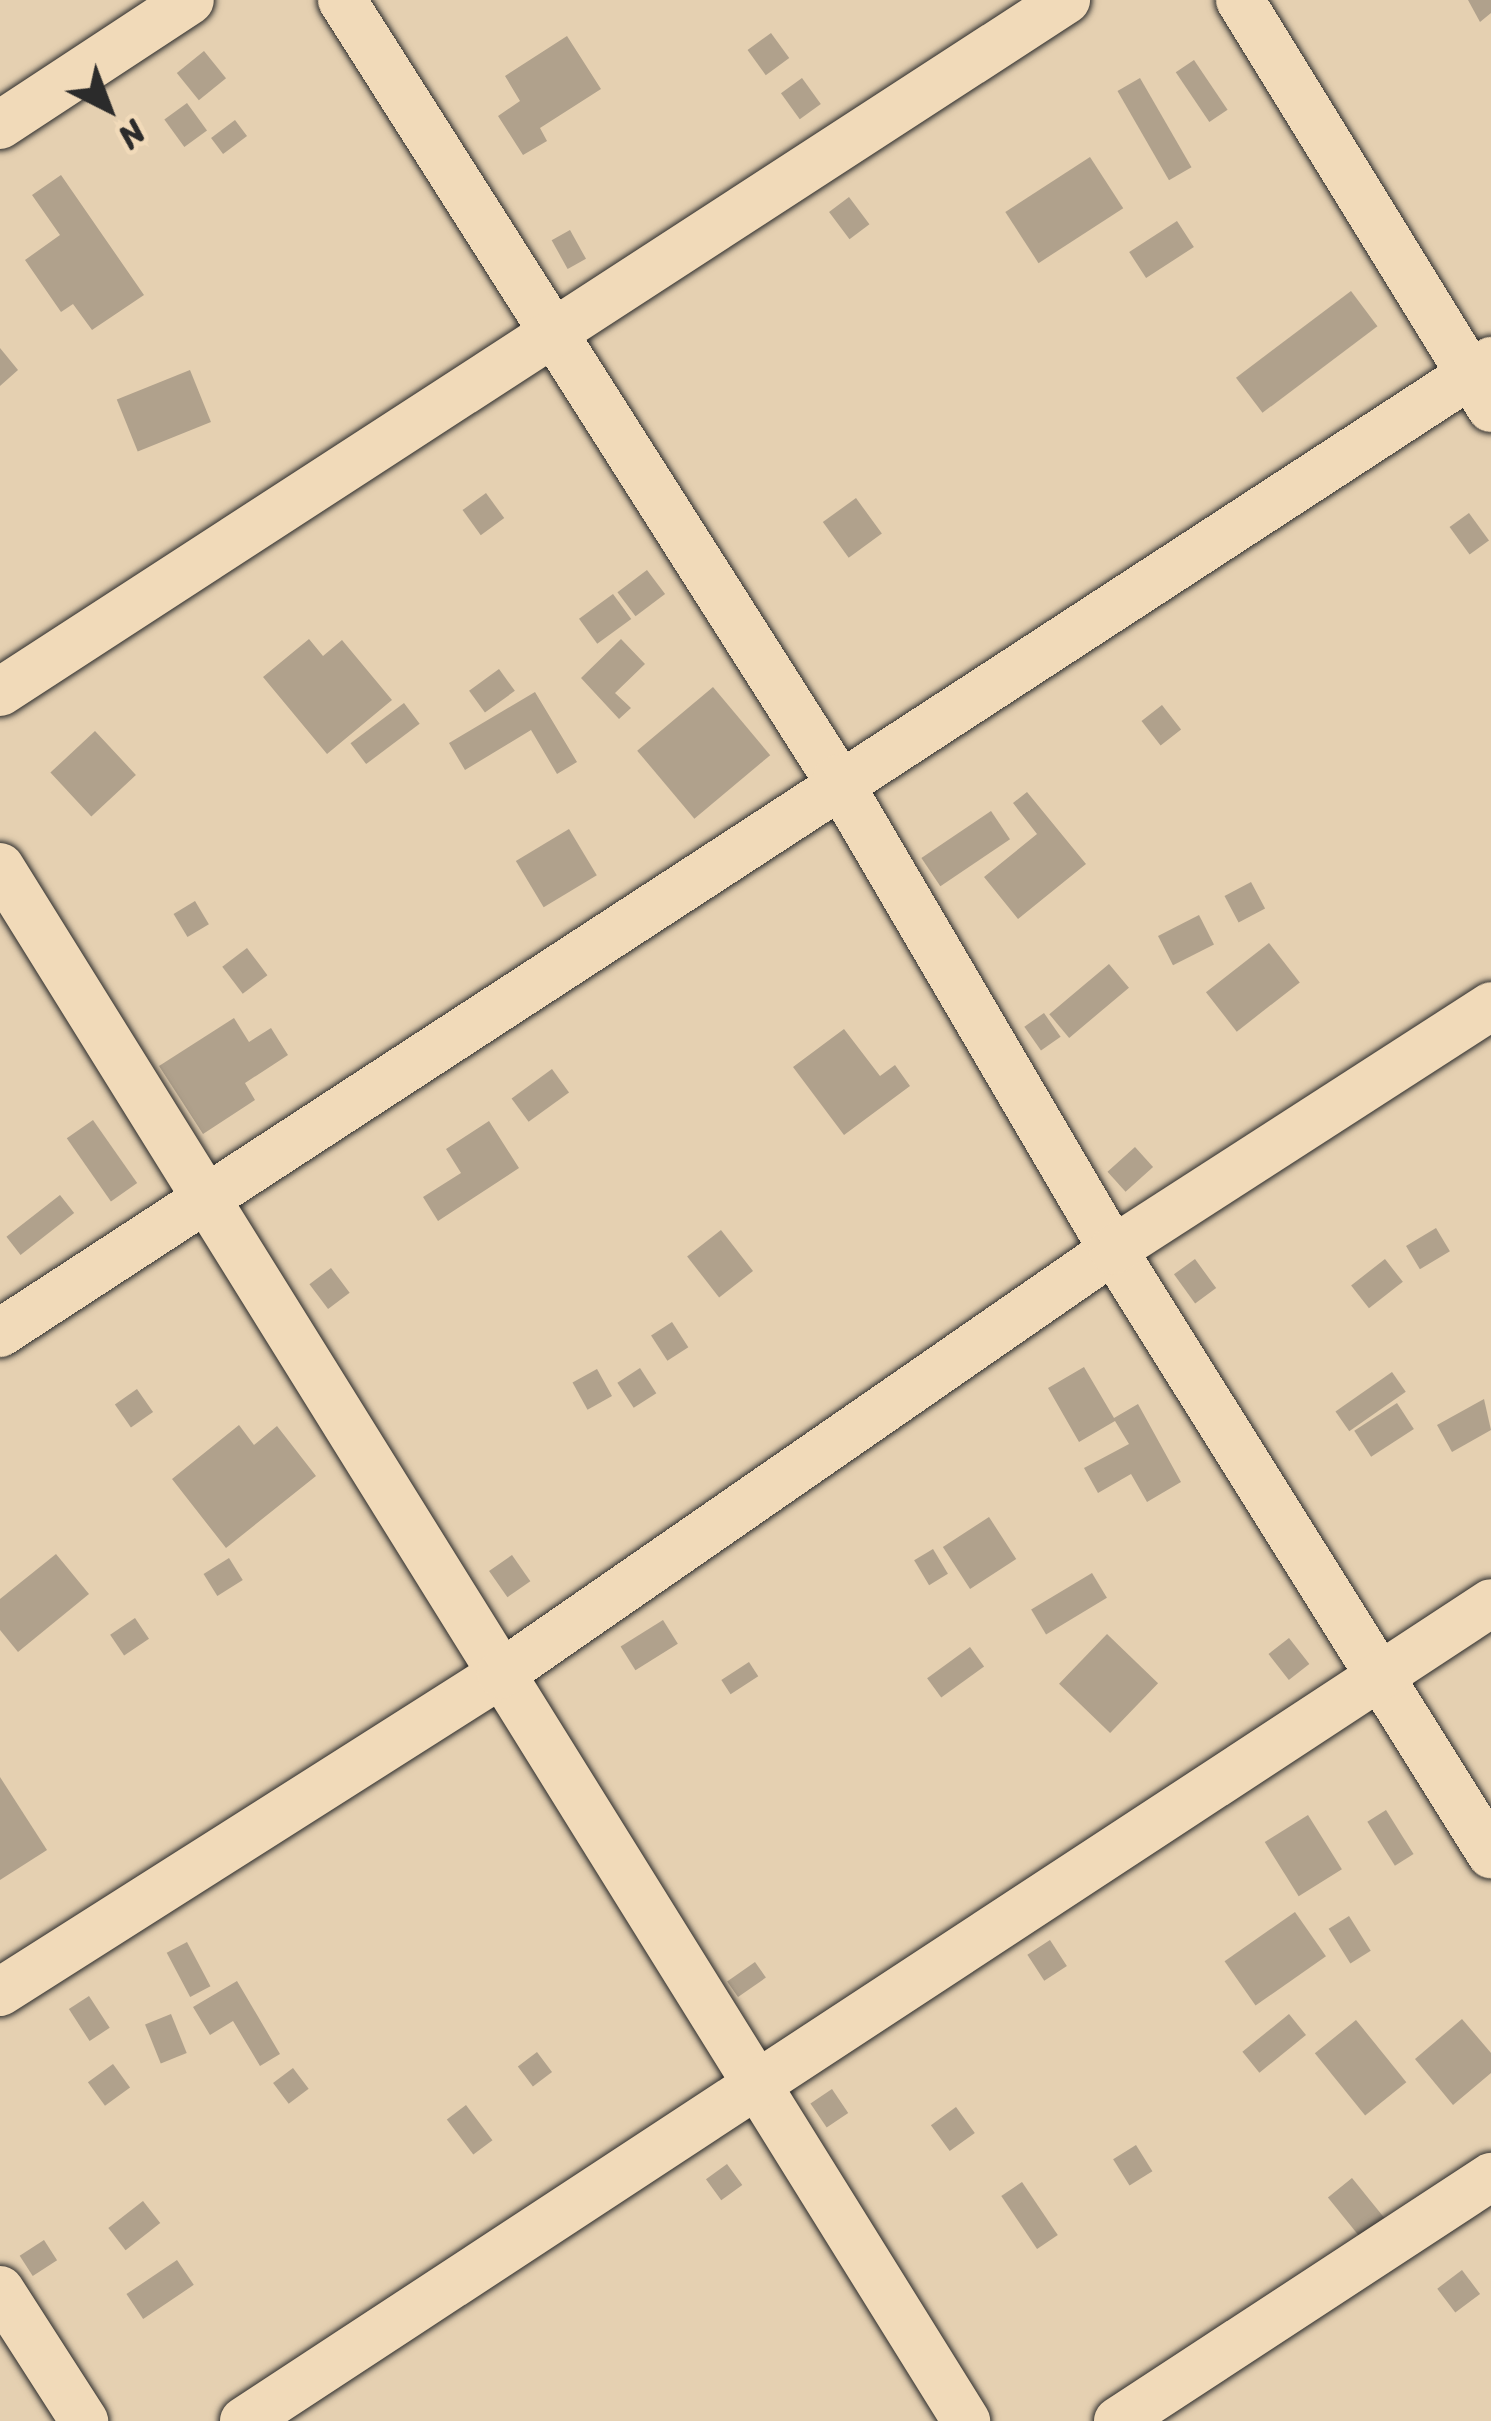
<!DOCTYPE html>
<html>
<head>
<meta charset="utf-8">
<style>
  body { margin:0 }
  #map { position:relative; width:1491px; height:2421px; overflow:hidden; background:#e5d0b1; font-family:Sriracha,sans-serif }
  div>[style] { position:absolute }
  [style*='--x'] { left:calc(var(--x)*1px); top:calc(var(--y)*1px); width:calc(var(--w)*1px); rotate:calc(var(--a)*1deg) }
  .building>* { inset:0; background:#b0a18c; transform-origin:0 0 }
  .roads { filter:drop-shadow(0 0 3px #2b2b2b) drop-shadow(0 0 3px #2b2b2b) }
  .street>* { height:48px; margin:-24px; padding:0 24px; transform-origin:24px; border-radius:24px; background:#f1dab9 }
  span { translate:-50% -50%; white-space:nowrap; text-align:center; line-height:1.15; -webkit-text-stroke:10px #f1dab9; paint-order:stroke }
  .north { position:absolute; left:48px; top:48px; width:120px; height:120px; -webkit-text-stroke:9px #f1dab9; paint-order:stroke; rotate:138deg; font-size:33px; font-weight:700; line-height:48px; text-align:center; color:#2b2b2b }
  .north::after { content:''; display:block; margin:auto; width:42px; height:54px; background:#2b2b2b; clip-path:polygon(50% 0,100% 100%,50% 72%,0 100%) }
</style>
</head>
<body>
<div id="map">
  <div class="building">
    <div style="clip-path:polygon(1468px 0,1491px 0,1491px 13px,1480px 22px)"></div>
    <div style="left:771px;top:33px;width:31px;height:29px;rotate:54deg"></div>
    <div style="clip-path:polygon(567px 36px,601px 89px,540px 128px,547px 141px,523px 155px,498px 116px,520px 101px,505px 76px)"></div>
    <div style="left:204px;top:51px;width:35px;height:35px;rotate:51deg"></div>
    <div style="left:1194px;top:60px;width:60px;height:22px;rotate:56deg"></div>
    <div style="left:802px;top:78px;width:32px;height:26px;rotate:54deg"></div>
    <div style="left:1140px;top:78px;width:103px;height:26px;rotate:60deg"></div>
    <div style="left:187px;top:103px;width:34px;height:28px;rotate:54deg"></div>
    <div style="left:235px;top:120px;width:20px;height:30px;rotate:53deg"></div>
    <div style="left:1090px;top:157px;width:61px;height:101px;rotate:57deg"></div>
    <div style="clip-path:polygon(61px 175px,144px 295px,92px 330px,73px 304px,61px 312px,25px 260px,60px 235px,32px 195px)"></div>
    <div style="left:849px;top:197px;width:34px;height:25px;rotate:53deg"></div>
    <div style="left:1177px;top:221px;width:31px;height:57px;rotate:57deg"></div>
    <div style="left:570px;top:230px;width:33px;height:21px;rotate:61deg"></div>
    <div style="left:1351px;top:291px;width:44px;height:144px;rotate:53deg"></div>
    <div style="clip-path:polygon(0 348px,18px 370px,0 386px)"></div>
    <div style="left:190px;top:370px;width:56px;height:79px;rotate:68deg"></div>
    <div style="left:486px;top:493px;width:31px;height:29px;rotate:54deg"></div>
    <div style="left:856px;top:498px;width:44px;height:41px;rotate:54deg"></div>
    <div style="left:1469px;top:513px;width:34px;height:24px;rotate:54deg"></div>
    <div style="left:647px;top:570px;width:30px;height:37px;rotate:53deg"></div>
    <div style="left:613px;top:594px;width:31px;height:42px;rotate:54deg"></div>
    <div style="clip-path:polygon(309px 639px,323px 656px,342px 640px,392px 700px,327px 754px,263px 677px)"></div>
    <div style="clip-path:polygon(621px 639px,645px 664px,615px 693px,631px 708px,619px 719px,581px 678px)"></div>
    <div style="left:499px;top:669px;width:27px;height:37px;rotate:54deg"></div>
    <div style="left:713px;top:687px;width:89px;height:99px;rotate:50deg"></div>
    <div style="clip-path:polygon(535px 692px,577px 762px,557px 774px,531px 730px,465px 770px,449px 743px)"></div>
    <div style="left:404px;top:703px;width:26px;height:67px;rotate:53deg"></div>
    <div style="left:1162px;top:705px;width:31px;height:26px;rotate:52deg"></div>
    <div style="left:95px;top:731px;width:60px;height:61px;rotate:47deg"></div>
    <div style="clip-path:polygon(1027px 792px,1086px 864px,1018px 919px,984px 877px,1037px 834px,1013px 803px)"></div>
    <div style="left:991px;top:811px;width:34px;height:84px;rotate:56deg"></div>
    <div style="left:569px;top:829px;width:54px;height:62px;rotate:59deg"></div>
    <div style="left:1251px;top:882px;width:30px;height:30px;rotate:62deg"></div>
    <div style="left:195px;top:901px;width:27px;height:25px;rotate:59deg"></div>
    <div style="left:1199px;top:915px;width:33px;height:46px;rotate:63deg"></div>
    <div style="left:1269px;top:943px;width:50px;height:80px;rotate:52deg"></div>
    <div style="left:247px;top:948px;width:34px;height:31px;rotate:53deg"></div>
    <div style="left:1109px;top:964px;width:31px;height:78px;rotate:50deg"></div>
    <div style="left:1044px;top:1013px;width:29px;height:24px;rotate:55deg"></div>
    <div style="clip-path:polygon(234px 1018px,249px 1042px,271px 1028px,288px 1055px,245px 1083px,255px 1100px,203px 1134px,159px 1066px)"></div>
    <div style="clip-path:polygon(844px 1029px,880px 1076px,895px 1065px,910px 1086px,844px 1135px,793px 1067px)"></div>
    <div style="left:552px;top:1069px;width:29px;height:50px;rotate:54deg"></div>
    <div style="left:93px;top:1120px;width:77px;height:32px;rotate:55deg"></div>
    <div style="clip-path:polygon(489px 1121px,519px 1168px,438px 1221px,423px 1197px,461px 1173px,446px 1149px)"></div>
    <div style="left:1135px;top:1147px;width:27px;height:37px;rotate:48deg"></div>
    <div style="left:60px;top:1195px;width:23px;height:68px;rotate:52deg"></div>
    <div style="left:1436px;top:1228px;width:27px;height:35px;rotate:59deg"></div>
    <div style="left:721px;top:1230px;width:52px;height:43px;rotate:52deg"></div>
    <div style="left:1195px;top:1259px;width:36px;height:26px;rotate:54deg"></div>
    <div style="left:1385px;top:1259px;width:29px;height:43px;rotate:52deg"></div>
    <div style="left:331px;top:1268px;width:31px;height:27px;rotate:53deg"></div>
    <div style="left:672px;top:1322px;width:30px;height:25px;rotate:57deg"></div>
    <div style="clip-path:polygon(1084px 1367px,1114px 1418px,1138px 1404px,1181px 1482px,1147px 1502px,1131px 1474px,1098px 1493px,1084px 1468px,1129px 1444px,1115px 1421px,1079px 1442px,1048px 1388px)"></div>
    <div style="left:640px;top:1368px;width:30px;height:27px;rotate:57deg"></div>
    <div style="left:597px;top:1369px;width:31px;height:28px;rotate:61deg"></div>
    <div style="left:1392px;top:1372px;width:24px;height:69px;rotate:55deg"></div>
    <div style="left:137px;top:1389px;width:28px;height:27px;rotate:55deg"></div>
    <div style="clip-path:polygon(1484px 1399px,1491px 1430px,1452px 1452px,1437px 1425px)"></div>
    <div style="left:1397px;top:1403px;width:31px;height:51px;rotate:57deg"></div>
    <div style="clip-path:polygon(239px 1425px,254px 1445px,277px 1426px,316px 1476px,226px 1548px,172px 1479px)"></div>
    <div style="left:989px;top:1517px;width:50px;height:55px;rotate:57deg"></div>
    <div style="left:933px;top:1549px;width:29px;height:22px;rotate:59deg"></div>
    <div style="clip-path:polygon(56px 1554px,89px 1594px,18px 1652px,0 1630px,0 1599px)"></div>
    <div style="left:512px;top:1555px;width:32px;height:28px;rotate:55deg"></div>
    <div style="left:229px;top:1558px;width:26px;height:30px;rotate:58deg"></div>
    <div style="left:1092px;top:1573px;width:29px;height:71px;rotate:59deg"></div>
    <div style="left:135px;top:1618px;width:25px;height:30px;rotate:56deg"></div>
    <div style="left:663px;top:1620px;width:28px;height:50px;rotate:58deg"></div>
    <div style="left:1107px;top:1634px;width:71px;height:69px;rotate:44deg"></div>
    <div style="left:1289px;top:1638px;width:33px;height:26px;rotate:52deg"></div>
    <div style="left:970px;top:1647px;width:24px;height:53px;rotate:54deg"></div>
    <div style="left:749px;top:1662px;width:17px;height:33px;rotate:57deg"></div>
    <div style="clip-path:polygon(0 1777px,47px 1850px,0 1880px)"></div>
    <div style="left:1386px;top:1810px;width:52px;height:22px;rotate:58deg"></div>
    <div style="left:1308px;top:1815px;width:64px;height:51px;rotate:58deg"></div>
    <div style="left:1295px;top:1912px;width:54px;height:86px;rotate:55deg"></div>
    <div style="left:1349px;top:1916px;width:41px;height:24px;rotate:58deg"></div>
    <div style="left:1050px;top:1940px;width:31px;height:27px;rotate:57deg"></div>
    <div style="left:187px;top:1942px;width:50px;height:23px;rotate:62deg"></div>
    <div style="left:755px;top:1962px;width:19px;height:34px;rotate:55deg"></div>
    <div style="clip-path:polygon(237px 1981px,280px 2054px,260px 2066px,233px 2021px,210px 2035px,193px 2007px)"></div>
    <div style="left:89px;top:1996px;width:38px;height:24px;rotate:57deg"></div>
    <div style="left:171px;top:2014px;width:42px;height:28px;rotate:68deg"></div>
    <div style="left:1289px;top:2014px;width:27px;height:60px;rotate:51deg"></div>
    <div style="clip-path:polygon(1462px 2019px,1491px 2053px,1491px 2073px,1453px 2105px,1415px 2059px)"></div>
    <div style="left:1356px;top:2020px;width:80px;height:53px;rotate:51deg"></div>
    <div style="left:537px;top:2052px;width:25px;height:24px;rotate:53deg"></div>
    <div style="left:113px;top:2064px;width:29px;height:31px;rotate:54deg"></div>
    <div style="left:293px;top:2068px;width:26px;height:25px;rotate:53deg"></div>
    <div style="left:832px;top:2089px;width:29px;height:26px;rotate:56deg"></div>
    <div style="left:466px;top:2105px;width:44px;height:24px;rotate:53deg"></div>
    <div style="left:956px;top:2107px;width:32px;height:31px;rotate:54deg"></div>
    <div style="left:1136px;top:2145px;width:31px;height:27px;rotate:58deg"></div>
    <div style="left:727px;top:2164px;width:26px;height:26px;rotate:54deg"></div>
    <div style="left:1352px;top:2178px;width:57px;height:31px;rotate:51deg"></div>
    <div style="left:1022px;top:2182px;width:64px;height:25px;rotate:56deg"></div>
    <div style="left:143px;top:2201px;width:28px;height:44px;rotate:52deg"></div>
    <div style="left:44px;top:2240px;width:24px;height:29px;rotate:57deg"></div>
    <div style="left:177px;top:2260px;width:30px;height:61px;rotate:56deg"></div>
    <div style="left:1462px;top:2270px;width:30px;height:31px;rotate:53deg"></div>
  </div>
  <div class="roads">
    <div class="street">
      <div style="--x:342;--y:0;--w:923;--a:57.57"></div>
      <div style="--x:837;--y:779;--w:546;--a:59.63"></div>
      <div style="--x:1113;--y:1250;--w:713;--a:57.96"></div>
      <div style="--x:1240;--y:0;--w:479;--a:58.4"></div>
      <div style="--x:0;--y:125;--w:227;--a:-33.3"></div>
      <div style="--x:0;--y:692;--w:1271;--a:-32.99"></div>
      <div style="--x:0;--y:867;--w:1830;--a:58.13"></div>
      <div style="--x:0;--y:1333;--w:1780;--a:-33.1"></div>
      <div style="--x:0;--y:1992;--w:593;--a:-32.4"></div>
      <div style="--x:501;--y:1674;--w:745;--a:-34.71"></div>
      <div style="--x:1113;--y:1250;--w:450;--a:-32.8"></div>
      <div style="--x:0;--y:2290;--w:156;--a:57.3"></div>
      <div style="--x:244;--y:2421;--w:1491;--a:-33.26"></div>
      <div style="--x:1118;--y:2421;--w:446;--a:-33.2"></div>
    </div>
  </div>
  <div class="north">N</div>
</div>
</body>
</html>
